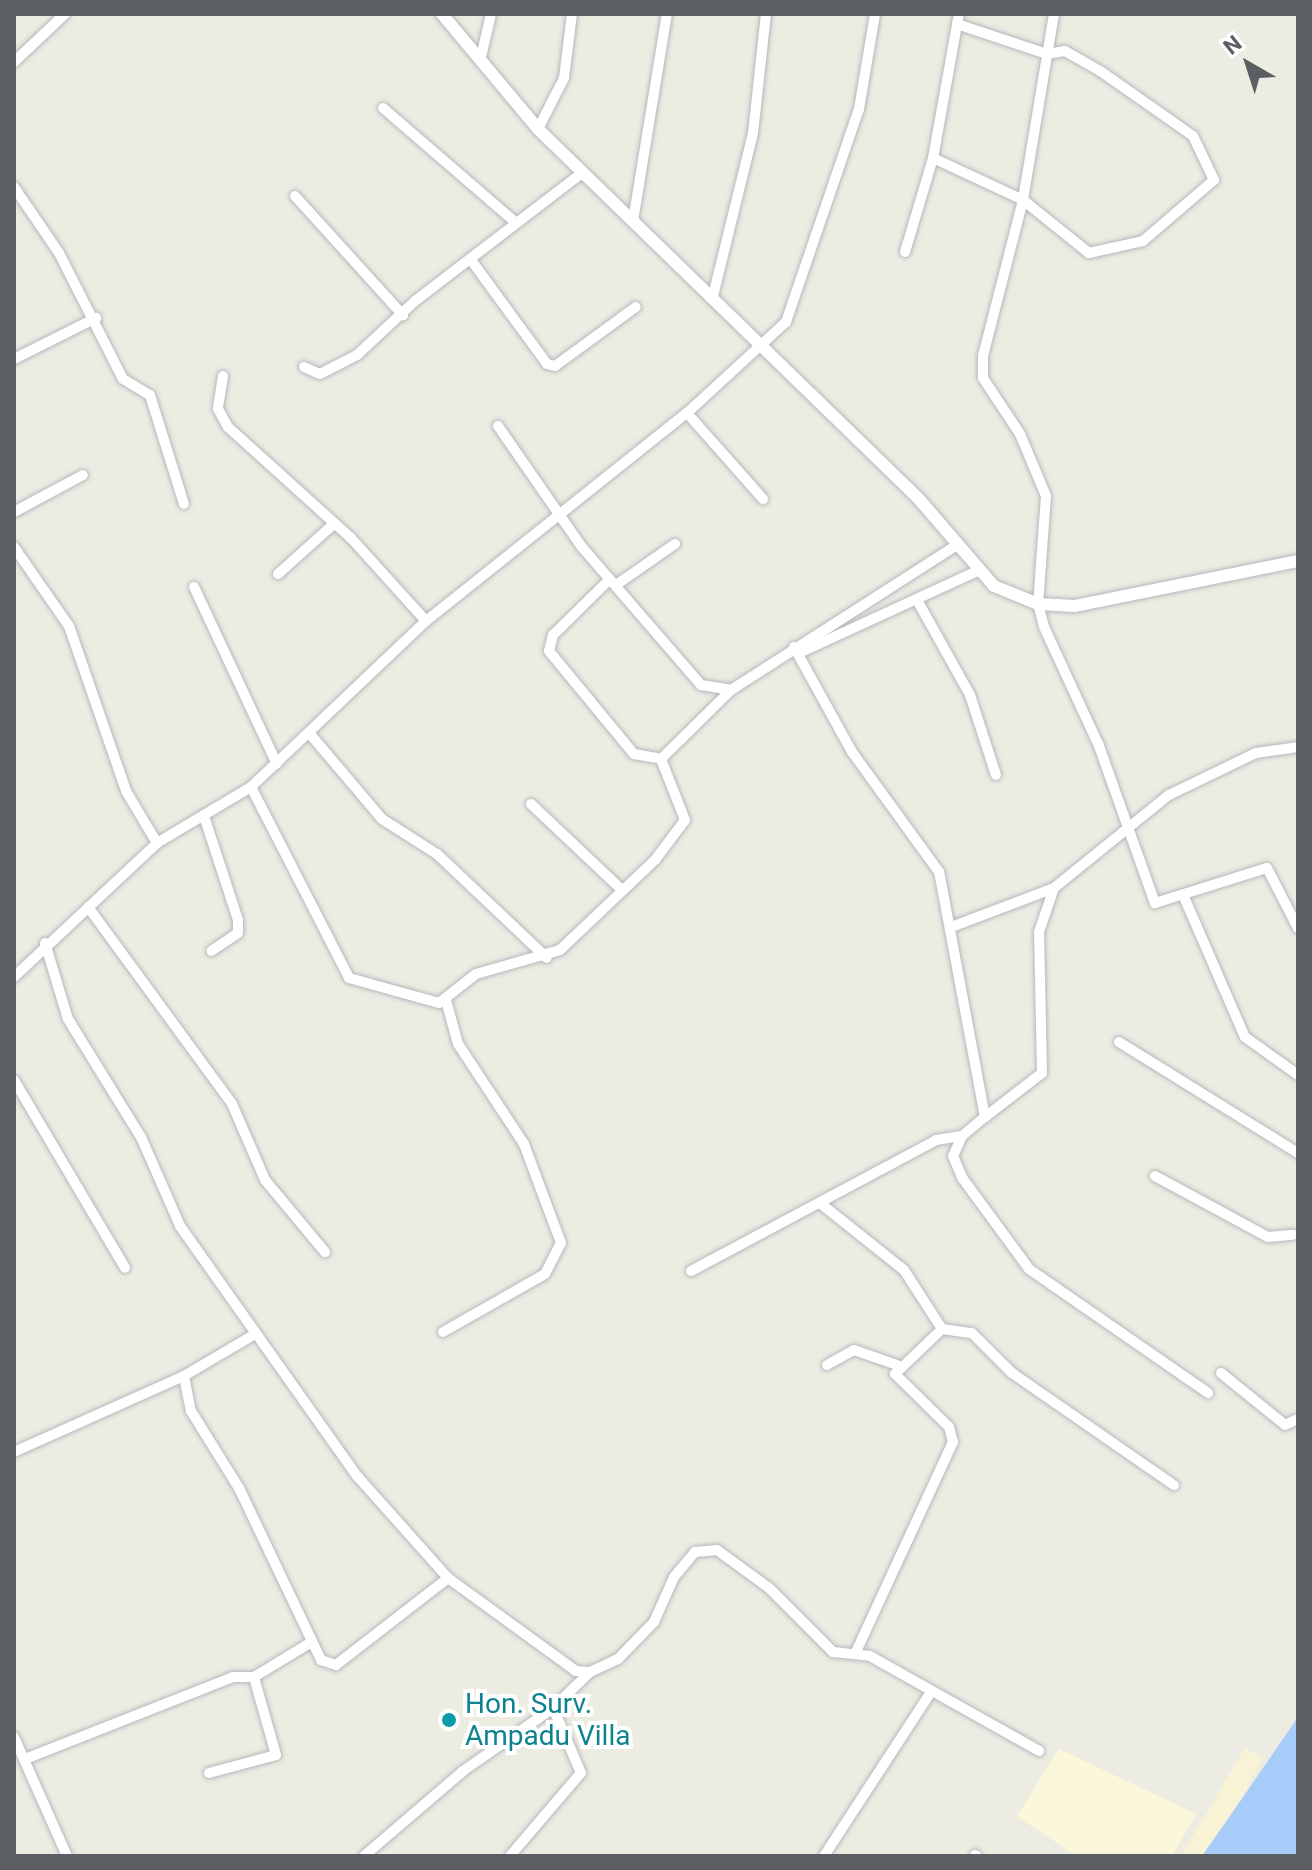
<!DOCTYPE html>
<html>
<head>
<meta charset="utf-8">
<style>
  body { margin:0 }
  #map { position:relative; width:1312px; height:1870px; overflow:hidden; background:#edece3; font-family:Roboto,sans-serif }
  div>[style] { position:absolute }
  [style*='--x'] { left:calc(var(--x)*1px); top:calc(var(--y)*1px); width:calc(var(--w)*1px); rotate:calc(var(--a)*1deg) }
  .commercial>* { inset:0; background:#fbf7da }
  .sand>* { inset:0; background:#f7f3d4 }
  .water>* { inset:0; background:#a7ccf9 }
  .roads { filter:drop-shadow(0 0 2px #b6b8bd) drop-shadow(0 0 2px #b6b8bd) }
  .minor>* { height:10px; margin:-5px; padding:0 5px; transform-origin:5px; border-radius:5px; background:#fff }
  .tertiary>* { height:12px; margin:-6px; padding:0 6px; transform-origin:6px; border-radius:6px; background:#fff }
  .dots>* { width:22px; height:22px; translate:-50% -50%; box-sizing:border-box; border:4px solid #fff; border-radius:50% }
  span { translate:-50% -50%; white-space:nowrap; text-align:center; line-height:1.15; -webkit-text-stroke:8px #fff; paint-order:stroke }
  .culture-label { font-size:28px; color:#0d838f }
  .left { translate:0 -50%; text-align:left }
  .frame { position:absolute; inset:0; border:16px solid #5b5e63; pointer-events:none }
  .north { position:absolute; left:1208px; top:24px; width:80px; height:80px; -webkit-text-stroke:6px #fff; paint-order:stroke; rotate:321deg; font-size:22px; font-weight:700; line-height:32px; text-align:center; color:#5b5e63 }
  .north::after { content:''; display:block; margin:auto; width:28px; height:36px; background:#5b5e63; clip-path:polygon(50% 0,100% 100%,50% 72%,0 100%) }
</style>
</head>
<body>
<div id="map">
  <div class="commercial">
    <div style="clip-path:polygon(1059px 1749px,1196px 1814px,1172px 1856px,1076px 1856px,1017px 1816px)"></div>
  </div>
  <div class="sand">
    <div style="clip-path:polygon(1245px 1748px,1263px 1758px,1239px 1803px,1202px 1856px,1181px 1856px)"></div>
  </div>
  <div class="water">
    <div style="clip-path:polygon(1298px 1717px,1298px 1856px,1202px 1856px,1239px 1803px)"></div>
  </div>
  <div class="roads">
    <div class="minor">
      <div style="--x:1054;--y:14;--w:189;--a:99.5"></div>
      <div style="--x:1023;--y:200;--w:161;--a:104.4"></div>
      <div style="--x:983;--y:356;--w:22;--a:90"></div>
      <div style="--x:983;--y:378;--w:67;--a:56.5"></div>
      <div style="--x:1020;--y:434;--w:67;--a:67.2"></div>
      <div style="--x:1046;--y:496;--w:108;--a:94.2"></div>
      <div style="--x:1038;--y:604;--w:24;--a:75"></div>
      <div style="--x:1044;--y:627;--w:131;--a:65.2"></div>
      <div style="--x:1099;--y:746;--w:167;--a:70.4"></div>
      <div style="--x:1155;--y:903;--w:117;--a:-17.4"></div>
      <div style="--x:1267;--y:868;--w:68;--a:62.7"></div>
      <div style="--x:481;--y:57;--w:44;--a:-76.9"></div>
      <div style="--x:14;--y:62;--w:70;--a:-43.3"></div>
      <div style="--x:383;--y:108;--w:173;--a:40.8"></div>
      <div style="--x:538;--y:129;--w:57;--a:-63"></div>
      <div style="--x:564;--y:78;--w:64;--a:-82.9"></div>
      <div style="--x:933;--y:158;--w:99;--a:25"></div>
      <div style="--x:1023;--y:200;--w:85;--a:38.8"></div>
      <div style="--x:1089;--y:253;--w:55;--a:-12.5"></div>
      <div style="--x:1143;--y:241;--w:94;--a:-40.7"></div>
      <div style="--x:1214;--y:180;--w:49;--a:-115.5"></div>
      <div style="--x:1193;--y:136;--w:113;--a:-145"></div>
      <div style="--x:1100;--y:71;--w:40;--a:-150.3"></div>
      <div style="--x:1065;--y:51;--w:18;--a:171"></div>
      <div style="--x:1047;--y:54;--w:95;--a:-161.6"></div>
      <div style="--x:14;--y:187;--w:80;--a:55.7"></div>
      <div style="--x:59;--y:253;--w:141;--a:63.1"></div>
      <div style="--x:123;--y:379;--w:31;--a:31"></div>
      <div style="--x:150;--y:395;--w:114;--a:72.7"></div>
      <div style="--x:295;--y:196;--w:161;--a:47.8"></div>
      <div style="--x:633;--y:221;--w:210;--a:-80.7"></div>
      <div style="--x:905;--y:252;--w:98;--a:-73.4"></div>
      <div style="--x:933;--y:158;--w:146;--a:-79.8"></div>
      <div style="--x:471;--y:260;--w:129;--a:53.8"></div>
      <div style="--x:547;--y:364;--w:8;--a:14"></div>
      <div style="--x:555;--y:366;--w:100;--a:-36.1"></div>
      <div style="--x:713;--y:296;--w:168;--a:-76.2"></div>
      <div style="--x:753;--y:133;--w:120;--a:-83.8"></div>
      <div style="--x:14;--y:359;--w:92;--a:-26.6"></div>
      <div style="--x:304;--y:367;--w:17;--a:24"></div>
      <div style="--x:320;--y:374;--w:42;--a:-27.2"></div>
      <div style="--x:357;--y:355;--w:79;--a:-43"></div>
      <div style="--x:415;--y:301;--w:210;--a:-37.5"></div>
      <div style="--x:223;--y:376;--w:33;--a:99"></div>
      <div style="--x:218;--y:409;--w:21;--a:61"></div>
      <div style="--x:228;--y:427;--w:166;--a:42.1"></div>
      <div style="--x:351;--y:538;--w:112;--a:47.9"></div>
      <div style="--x:687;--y:413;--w:115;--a:48.5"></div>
      <div style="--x:498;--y:426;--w:146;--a:55.3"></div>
      <div style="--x:581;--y:546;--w:184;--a:49.2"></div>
      <div style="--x:701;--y:685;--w:30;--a:9"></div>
      <div style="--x:14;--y:512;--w:78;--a:-28.2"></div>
      <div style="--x:14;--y:547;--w:96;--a:55.2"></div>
      <div style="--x:69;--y:626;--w:175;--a:70.9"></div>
      <div style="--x:126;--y:791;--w:61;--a:59.2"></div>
      <div style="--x:278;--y:574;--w:76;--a:-41.8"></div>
      <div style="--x:610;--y:579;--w:80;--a:135.5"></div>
      <div style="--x:553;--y:635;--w:16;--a:104"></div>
      <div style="--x:549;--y:651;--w:134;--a:50.5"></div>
      <div style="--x:634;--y:754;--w:27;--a:10"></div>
      <div style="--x:616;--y:585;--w:72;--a:-34.8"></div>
      <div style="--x:194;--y:587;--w:195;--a:64.9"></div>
      <div style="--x:917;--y:600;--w:109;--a:60.8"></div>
      <div style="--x:970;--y:695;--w:84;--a:72"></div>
      <div style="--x:799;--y:653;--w:196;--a:-24.7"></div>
      <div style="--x:310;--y:734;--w:111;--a:49.7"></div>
      <div style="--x:382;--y:819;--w:65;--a:32.5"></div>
      <div style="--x:437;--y:854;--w:151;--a:43.4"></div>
      <div style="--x:251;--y:787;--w:215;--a:62.8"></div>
      <div style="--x:349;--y:978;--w:93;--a:15.5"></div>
      <div style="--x:439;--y:1003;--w:47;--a:-38.1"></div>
      <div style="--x:476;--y:974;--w:87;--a:-15.9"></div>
      <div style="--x:560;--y:950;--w:131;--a:-43.5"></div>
      <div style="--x:655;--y:860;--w:50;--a:-53.1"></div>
      <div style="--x:685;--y:820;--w:66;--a:-111.5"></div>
      <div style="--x:661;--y:759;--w:98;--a:-44.6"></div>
      <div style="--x:731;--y:690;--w:269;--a:-32.7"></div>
      <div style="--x:531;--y:804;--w:125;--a:43.4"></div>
      <div style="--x:204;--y:816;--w:109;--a:71.9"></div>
      <div style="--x:238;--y:920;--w:13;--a:90"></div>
      <div style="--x:238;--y:933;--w:32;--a:146"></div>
      <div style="--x:1184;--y:897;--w:153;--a:66.5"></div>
      <div style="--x:1245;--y:1037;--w:65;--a:35.6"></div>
      <div style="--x:88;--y:907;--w:244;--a:53.8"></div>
      <div style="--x:232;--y:1104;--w:83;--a:66.5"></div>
      <div style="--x:265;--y:1180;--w:94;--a:50.2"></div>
      <div style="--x:954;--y:926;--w:107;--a:-20.8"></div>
      <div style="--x:1054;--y:888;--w:148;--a:-39"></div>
      <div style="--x:1169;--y:795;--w:97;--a:-25.8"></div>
      <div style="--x:1256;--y:753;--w:42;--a:-8.1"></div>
      <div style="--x:45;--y:943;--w:79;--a:73.2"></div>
      <div style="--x:68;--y:1019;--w:139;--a:58.3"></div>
      <div style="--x:141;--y:1137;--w:97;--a:66.3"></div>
      <div style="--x:180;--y:1226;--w:308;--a:54.7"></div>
      <div style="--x:358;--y:1477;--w:135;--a:48.3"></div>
      <div style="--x:448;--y:1578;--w:158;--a:36"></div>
      <div style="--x:576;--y:1671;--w:14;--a:4"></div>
      <div style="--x:590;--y:1672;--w:31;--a:-25"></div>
      <div style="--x:618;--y:1659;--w:52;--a:-45.8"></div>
      <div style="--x:654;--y:1622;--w:49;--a:-66"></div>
      <div style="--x:674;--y:1577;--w:33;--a:-50"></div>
      <div style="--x:695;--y:1552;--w:22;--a:-5"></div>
      <div style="--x:717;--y:1550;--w:64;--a:36.2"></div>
      <div style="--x:769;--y:1588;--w:91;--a:45"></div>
      <div style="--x:833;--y:1652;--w:37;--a:6"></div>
      <div style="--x:870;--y:1656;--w:194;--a:29.3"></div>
      <div style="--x:14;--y:977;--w:196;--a:-43.1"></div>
      <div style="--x:157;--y:843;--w:109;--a:-30.8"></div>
      <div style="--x:251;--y:787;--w:241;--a:-43.5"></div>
      <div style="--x:426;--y:621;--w:334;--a:-38.6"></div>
      <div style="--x:687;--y:413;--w:134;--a:-42.6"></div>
      <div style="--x:786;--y:322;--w:225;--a:-71.1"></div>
      <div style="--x:859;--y:109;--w:96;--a:-80.4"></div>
      <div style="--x:1119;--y:1042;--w:211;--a:31.8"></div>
      <div style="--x:14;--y:1080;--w:218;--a:59.4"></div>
      <div style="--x:985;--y:1117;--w:72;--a:-37.7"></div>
      <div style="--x:1042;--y:1073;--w:141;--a:-91.2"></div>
      <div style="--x:1039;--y:932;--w:46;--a:-71.2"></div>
      <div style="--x:962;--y:1136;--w:22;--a:114"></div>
      <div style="--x:953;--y:1156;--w:25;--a:67"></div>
      <div style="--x:963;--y:1179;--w:112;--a:53.7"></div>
      <div style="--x:1029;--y:1269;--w:218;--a:34.7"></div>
      <div style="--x:1155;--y:1176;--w:128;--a:28.4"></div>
      <div style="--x:1268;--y:1237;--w:25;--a:-5"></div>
      <div style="--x:820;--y:1203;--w:107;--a:38.6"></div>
      <div style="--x:904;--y:1270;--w:70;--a:57.2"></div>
      <div style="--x:691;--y:1271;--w:278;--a:-28.1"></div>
      <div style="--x:936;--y:1140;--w:26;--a:-9"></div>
      <div style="--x:962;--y:1136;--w:30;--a:-40"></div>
      <div style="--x:985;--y:1117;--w:249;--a:-100.6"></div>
      <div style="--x:939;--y:872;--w:148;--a:-125.9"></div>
      <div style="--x:852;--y:752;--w:120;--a:-118.9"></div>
      <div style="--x:443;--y:1332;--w:117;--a:-29.6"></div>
      <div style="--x:545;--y:1274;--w:35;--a:-63"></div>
      <div style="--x:561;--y:1243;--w:106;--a:-110.5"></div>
      <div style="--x:524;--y:1144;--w:120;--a:-123.4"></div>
      <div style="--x:458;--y:1044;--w:46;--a:-105.3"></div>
      <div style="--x:827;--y:1365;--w:31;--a:-29"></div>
      <div style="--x:854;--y:1350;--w:46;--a:19.2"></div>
      <div style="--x:1221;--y:1373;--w:82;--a:39.1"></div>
      <div style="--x:1285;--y:1425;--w:14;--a:-25"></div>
      <div style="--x:184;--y:1376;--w:36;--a:79"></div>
      <div style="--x:191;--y:1411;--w:91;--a:58.1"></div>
      <div style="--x:239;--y:1488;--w:191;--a:64.5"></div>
      <div style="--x:321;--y:1660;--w:16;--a:18"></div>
      <div style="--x:336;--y:1665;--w:142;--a:-37.8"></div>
      <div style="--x:14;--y:1452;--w:186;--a:-24.1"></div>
      <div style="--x:184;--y:1376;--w:82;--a:-30.6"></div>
      <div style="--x:855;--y:1654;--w:234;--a:-65.2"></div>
      <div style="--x:953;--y:1442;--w:16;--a:-105"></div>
      <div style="--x:949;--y:1427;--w:76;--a:-135.5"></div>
      <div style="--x:895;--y:1374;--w:65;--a:-43.8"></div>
      <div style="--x:942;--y:1329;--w:30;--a:8"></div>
      <div style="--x:972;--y:1333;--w:57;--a:45"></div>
      <div style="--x:1012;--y:1373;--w:197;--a:34.7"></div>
      <div style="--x:14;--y:1737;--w:130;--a:66"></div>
      <div style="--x:25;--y:1759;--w:224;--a:-21.5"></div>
      <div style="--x:233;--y:1677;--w:21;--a:0"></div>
      <div style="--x:254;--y:1677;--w:66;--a:-31.3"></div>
      <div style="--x:209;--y:1773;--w:69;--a:-15"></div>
      <div style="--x:276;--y:1755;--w:81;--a:-105.8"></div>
      <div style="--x:975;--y:1855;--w:2;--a:27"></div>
      <div style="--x:364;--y:1856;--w:130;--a:-40.6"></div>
      <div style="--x:463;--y:1771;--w:110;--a:-35"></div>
      <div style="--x:510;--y:1856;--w:109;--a:-49.5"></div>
      <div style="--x:581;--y:1773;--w:71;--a:-113.3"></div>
      <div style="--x:553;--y:1708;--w:52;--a:-44.2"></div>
      <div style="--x:824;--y:1856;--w:192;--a:-56.9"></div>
    </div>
    <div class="tertiary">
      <div style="--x:442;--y:14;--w:150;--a:50.1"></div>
      <div style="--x:538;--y:129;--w:530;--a:44.16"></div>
      <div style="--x:918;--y:498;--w:116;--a:49.2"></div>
      <div style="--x:994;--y:586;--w:48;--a:22.2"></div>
      <div style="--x:1038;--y:604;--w:37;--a:3"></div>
      <div style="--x:1075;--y:606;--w:227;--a:-11.4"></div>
    </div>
  </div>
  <div class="dots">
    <div style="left:449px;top:1720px;background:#0f9aa8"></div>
  </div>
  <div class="culture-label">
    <span class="left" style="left:465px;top:1720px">Hon. Surv.<br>Ampadu Villa</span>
  </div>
  <div class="frame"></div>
  <div class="north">N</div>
</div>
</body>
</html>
